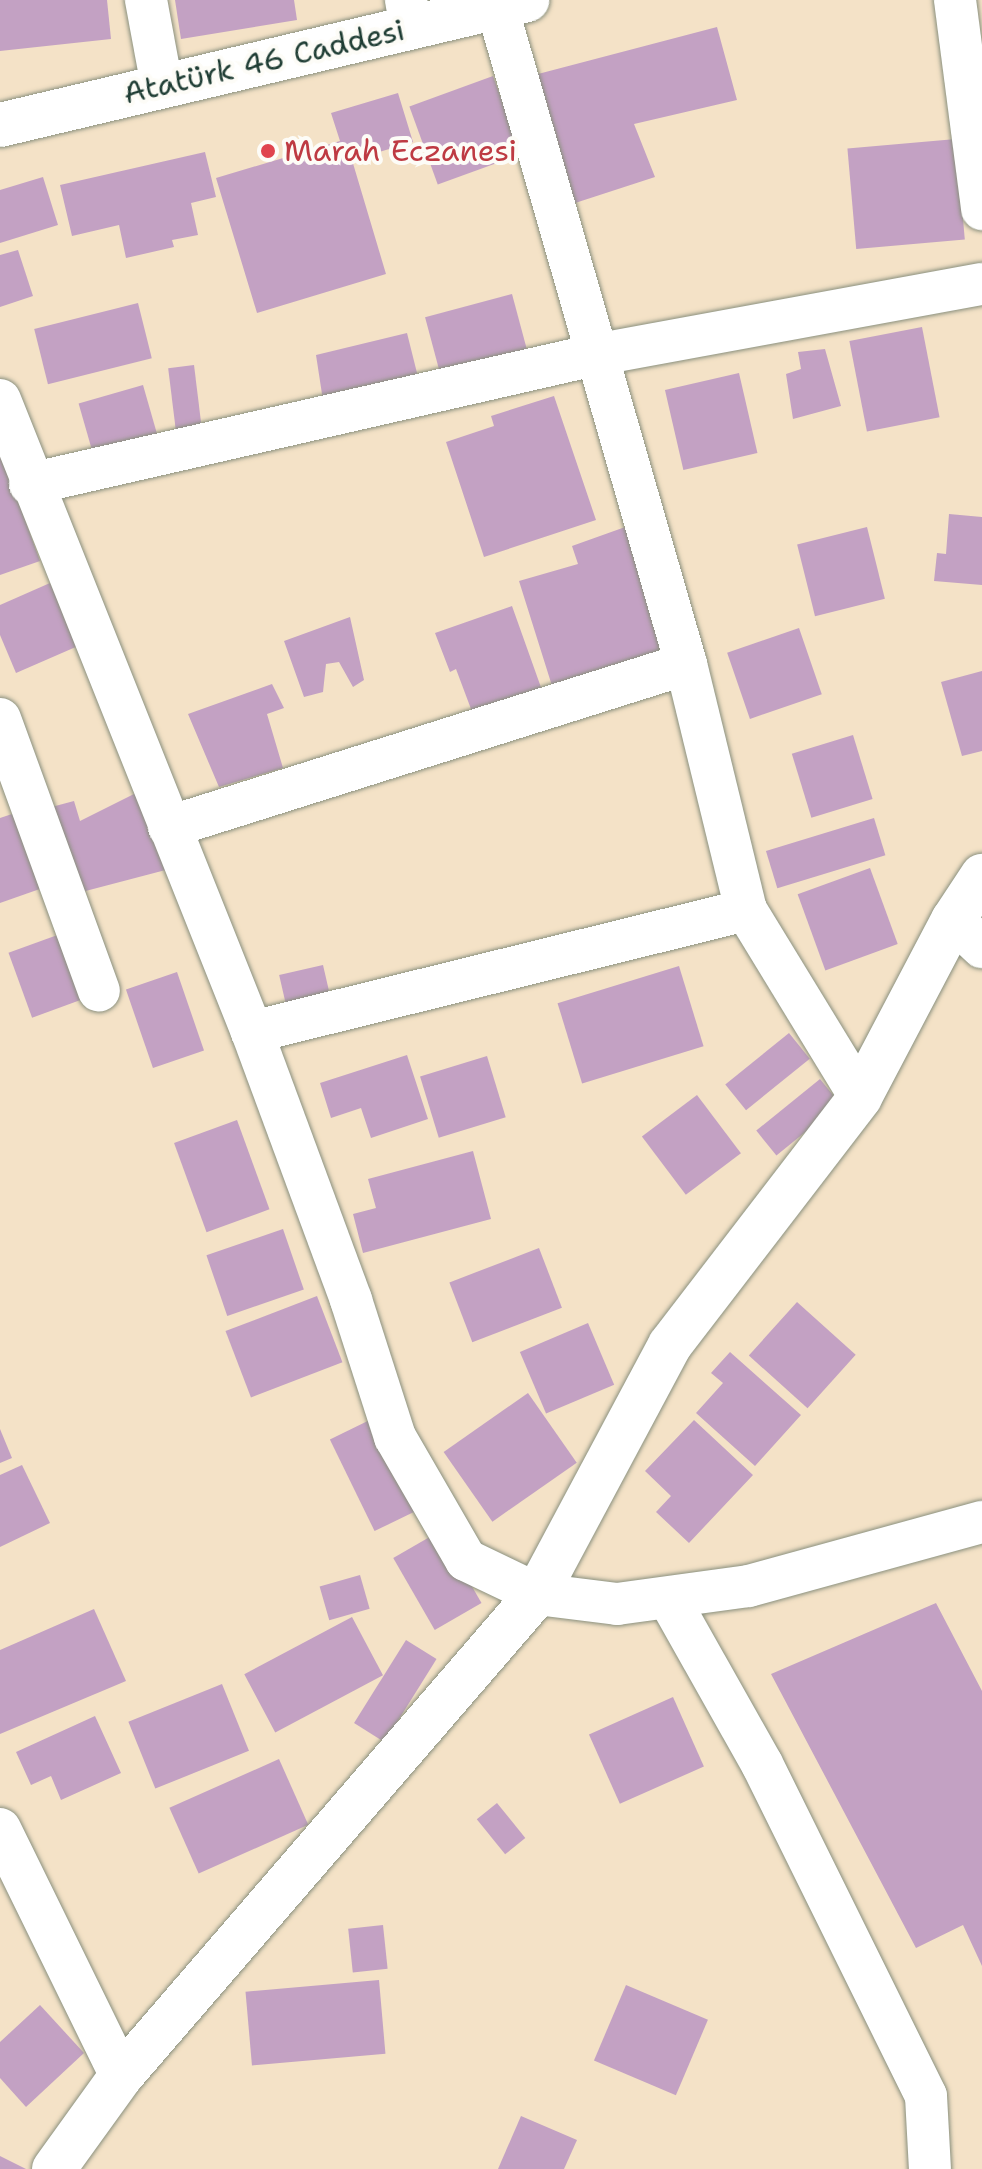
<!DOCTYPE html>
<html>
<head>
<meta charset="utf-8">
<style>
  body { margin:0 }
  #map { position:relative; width:982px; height:2169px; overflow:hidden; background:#f4e2c7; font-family:"Shantell Sans",sans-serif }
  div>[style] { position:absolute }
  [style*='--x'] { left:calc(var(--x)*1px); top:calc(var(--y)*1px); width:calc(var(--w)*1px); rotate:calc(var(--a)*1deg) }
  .building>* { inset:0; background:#c3a1c3; transform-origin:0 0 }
  .roads { filter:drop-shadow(0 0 2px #8a907e) drop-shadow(0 0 2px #8a907e) }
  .street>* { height:42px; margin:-21px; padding:0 21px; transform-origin:21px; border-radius:21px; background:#fff }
  .secondary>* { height:44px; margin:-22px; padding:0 22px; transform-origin:22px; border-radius:22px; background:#fff }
  .dots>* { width:22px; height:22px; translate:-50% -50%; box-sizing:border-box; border:4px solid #fdfcf7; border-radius:50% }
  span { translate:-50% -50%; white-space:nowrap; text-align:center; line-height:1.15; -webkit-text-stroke:8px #fdfcf7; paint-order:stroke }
  .street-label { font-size:30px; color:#1f3d34 }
  .health-label { font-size:30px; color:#be3a42 }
  .left { translate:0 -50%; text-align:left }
</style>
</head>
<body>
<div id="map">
  <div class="building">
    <div style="clip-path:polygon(0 0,107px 0,111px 39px,0 51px)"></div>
    <div style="clip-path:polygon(175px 0,294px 0,297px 20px,181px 39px)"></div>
    <div style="clip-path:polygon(717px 27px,737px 100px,634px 124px,655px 177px,569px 205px,538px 74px)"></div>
    <div style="left:493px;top:76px;width:83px;height:89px;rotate:70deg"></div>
    <div style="clip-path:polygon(398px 93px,413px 142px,352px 160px,386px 274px,257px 313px,216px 178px,340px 141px,331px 113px)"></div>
    <div style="left:956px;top:139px;width:101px;height:109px;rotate:85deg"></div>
    <div style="clip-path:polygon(205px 152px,216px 197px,191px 203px,198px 235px,172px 240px,174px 247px,126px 258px,119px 225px,72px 236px,60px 185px)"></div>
    <div style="clip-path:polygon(43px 177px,58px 225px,0 243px,0 190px)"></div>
    <div style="clip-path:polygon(18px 250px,33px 296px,0 307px,0 255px)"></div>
    <div style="left:512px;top:294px;width:63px;height:90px;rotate:75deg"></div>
    <div style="left:138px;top:303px;width:57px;height:107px;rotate:76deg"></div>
    <div style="left:922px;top:327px;width:92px;height:74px;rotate:79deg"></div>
    <div style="clip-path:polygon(407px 333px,418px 377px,324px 407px,316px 355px)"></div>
    <div style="clip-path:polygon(825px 349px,841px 406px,793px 419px,786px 374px,801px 369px,798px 352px)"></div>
    <div style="left:194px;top:365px;width:62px;height:26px;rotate:83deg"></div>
    <div style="left:739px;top:373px;width:82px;height:76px;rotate:77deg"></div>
    <div style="left:143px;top:385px;width:56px;height:67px;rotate:74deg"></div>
    <div style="clip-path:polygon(554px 396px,596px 520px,484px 557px,446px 442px,494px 426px,491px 416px)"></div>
    <div style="clip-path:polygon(0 451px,40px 561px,0 575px)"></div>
    <div style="clip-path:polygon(949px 514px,982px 517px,982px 585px,934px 581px,937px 553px,946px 554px)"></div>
    <div style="clip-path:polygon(628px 526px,667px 662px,553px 689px,519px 581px,578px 564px,572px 546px)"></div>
    <div style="left:867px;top:527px;width:74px;height:72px;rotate:76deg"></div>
    <div style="clip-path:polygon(50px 583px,78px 646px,16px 673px,0 635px,0 605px)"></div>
    <div style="clip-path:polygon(512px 606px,543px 693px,474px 717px,456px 669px,450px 672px,435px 633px)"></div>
    <div style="clip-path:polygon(350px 617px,364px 680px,353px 687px,339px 662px,326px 664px,323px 692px,304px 697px,284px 641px)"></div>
    <div style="left:799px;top:628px;width:70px;height:76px;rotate:71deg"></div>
    <div style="clip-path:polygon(982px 671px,982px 751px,962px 756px,941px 682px)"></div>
    <div style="clip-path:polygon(272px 684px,284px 708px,267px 714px,283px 768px,219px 787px,188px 714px)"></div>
    <div style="left:853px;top:735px;width:67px;height:64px;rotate:73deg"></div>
    <div style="clip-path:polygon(146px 788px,177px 867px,78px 893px,44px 809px,74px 801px,80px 821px)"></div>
    <div style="clip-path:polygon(27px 809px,54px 884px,0 903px,0 818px)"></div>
    <div style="left:874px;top:818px;width:39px;height:113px;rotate:73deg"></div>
    <div style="left:870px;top:868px;width:81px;height:77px;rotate:70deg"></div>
    <div style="left:63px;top:933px;width:69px;height:58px;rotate:70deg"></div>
    <div style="left:323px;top:965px;width:37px;height:45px;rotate:77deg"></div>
    <div style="left:679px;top:966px;width:84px;height:127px;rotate:73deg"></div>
    <div style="left:177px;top:972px;width:83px;height:54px;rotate:71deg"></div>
    <div style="left:789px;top:1033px;width:33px;height:82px;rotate:51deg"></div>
    <div style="clip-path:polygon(407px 1055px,428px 1119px,371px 1138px,361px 1108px,331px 1118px,320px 1083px)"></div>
    <div style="left:487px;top:1056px;width:64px;height:70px;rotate:73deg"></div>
    <div style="left:820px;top:1079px;width:32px;height:82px;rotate:51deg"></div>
    <div style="left:697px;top:1095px;width:73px;height:69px;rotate:53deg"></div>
    <div style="left:237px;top:1120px;width:95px;height:67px;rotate:70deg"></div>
    <div style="clip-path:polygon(473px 1151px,491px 1219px,363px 1253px,353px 1214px,376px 1208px,368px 1179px)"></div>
    <div style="left:283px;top:1229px;width:64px;height:81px;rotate:71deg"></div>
    <div style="left:539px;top:1248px;width:64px;height:96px;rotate:69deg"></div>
    <div style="left:317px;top:1296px;width:71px;height:98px;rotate:69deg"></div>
    <div style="left:797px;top:1302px;width:79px;height:72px;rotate:42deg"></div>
    <div style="left:588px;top:1323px;width:67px;height:74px;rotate:67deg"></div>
    <div style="clip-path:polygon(730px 1352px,801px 1415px,755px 1466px,696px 1413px,723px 1383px,711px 1373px)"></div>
    <div style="left:528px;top:1393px;width:85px;height:103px;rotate:55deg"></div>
    <div style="left:382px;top:1414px;width:102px;height:58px;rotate:64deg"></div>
    <div style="clip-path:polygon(694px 1420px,753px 1475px,689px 1543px,656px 1512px,671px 1496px,645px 1471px)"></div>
    <div style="clip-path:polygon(0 1429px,12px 1458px,0 1463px)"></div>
    <div style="clip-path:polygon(22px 1465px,50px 1523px,0 1547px,0 1475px)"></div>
    <div style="left:440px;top:1531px;width:83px;height:54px;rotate:60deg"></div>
    <div style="left:360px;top:1575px;width:35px;height:42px;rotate:74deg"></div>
    <div style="clip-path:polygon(936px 1603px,982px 1691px,982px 1966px,963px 1925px,916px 1948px,771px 1674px)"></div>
    <div style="clip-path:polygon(94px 1609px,126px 1681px,0 1734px,0 1650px)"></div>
    <div style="left:352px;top:1617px;width:66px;height:122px;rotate:62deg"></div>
    <div style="left:406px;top:1640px;width:36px;height:98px;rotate:32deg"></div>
    <div style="left:222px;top:1684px;width:72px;height:101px;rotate:68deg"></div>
    <div style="left:673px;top:1697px;width:76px;height:92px;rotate:66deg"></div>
    <div style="clip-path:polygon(95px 1716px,121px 1773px,61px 1800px,51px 1776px,31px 1785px,16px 1752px)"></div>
    <div style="left:279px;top:1759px;width:72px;height:120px;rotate:66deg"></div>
    <div style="left:497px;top:1803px;width:45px;height:26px;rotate:51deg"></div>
    <div style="left:383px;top:1925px;width:44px;height:35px;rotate:84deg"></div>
    <div style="left:379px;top:1980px;width:74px;height:134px;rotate:85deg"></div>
    <div style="left:626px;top:1985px;width:89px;height:82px;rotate:23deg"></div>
    <div style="clip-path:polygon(40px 2005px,84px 2053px,26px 2107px,0 2078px,0 2042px)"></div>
    <div style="clip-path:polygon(521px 2116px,577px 2140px,564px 2169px,498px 2169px)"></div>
    <div style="clip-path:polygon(0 2156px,26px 2169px,0 2169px)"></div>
  </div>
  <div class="roads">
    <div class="street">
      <div style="--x:146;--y:0;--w:87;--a:79.5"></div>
      <div style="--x:406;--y:0;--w:28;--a:80"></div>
      <div style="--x:955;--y:0;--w:211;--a:82.6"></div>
      <div style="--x:497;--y:7;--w:684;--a:73.95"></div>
      <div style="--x:686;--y:664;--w:253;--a:76.3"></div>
      <div style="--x:746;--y:910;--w:219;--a:58.6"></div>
      <div style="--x:0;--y:400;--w:680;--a:68.26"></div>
      <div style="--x:252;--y:1032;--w:286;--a:69.7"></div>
      <div style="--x:351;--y:1300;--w:144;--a:72.2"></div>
      <div style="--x:395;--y:1437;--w:142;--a:60"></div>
      <div style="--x:466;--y:1560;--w:79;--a:25.6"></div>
      <div style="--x:537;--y:1594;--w:81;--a:7.1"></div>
      <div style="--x:617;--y:1604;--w:133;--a:-7.8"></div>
      <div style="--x:749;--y:1586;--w:242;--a:-15.4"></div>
      <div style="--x:30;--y:484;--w:579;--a:-12.88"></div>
      <div style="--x:594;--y:355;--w:394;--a:-10.4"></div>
      <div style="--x:0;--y:719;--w:289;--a:70"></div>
      <div style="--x:169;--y:827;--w:542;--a:-17.5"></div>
      <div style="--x:953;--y:920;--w:40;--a:43"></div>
      <div style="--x:252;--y:1032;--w:509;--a:-13.87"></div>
      <div style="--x:669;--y:1599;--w:189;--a:60.6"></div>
      <div style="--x:762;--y:1764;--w:370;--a:63.7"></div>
      <div style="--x:926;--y:2096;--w:73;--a:86.9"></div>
      <div style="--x:0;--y:1829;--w:275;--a:63.9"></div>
    </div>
    <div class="secondary">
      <div style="--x:0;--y:125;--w:542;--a:-13.34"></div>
      <div style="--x:54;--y:2169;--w:115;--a:-54.2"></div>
      <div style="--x:121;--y:2076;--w:637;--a:-49.2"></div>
      <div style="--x:537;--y:1594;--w:282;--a:-61.9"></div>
      <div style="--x:670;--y:1345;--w:312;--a:-52.5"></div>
      <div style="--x:860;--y:1097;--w:200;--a:-62.3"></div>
      <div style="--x:953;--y:920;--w:53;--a:-56.6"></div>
    </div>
  </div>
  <div class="dots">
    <div style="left:268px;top:151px;background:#e0444e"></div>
  </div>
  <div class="street-label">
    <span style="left:264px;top:62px;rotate:-13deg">Atatürk 46 Caddesi</span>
  </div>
  <div class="health-label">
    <span class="left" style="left:284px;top:151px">Marah Eczanesi</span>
  </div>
</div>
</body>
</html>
